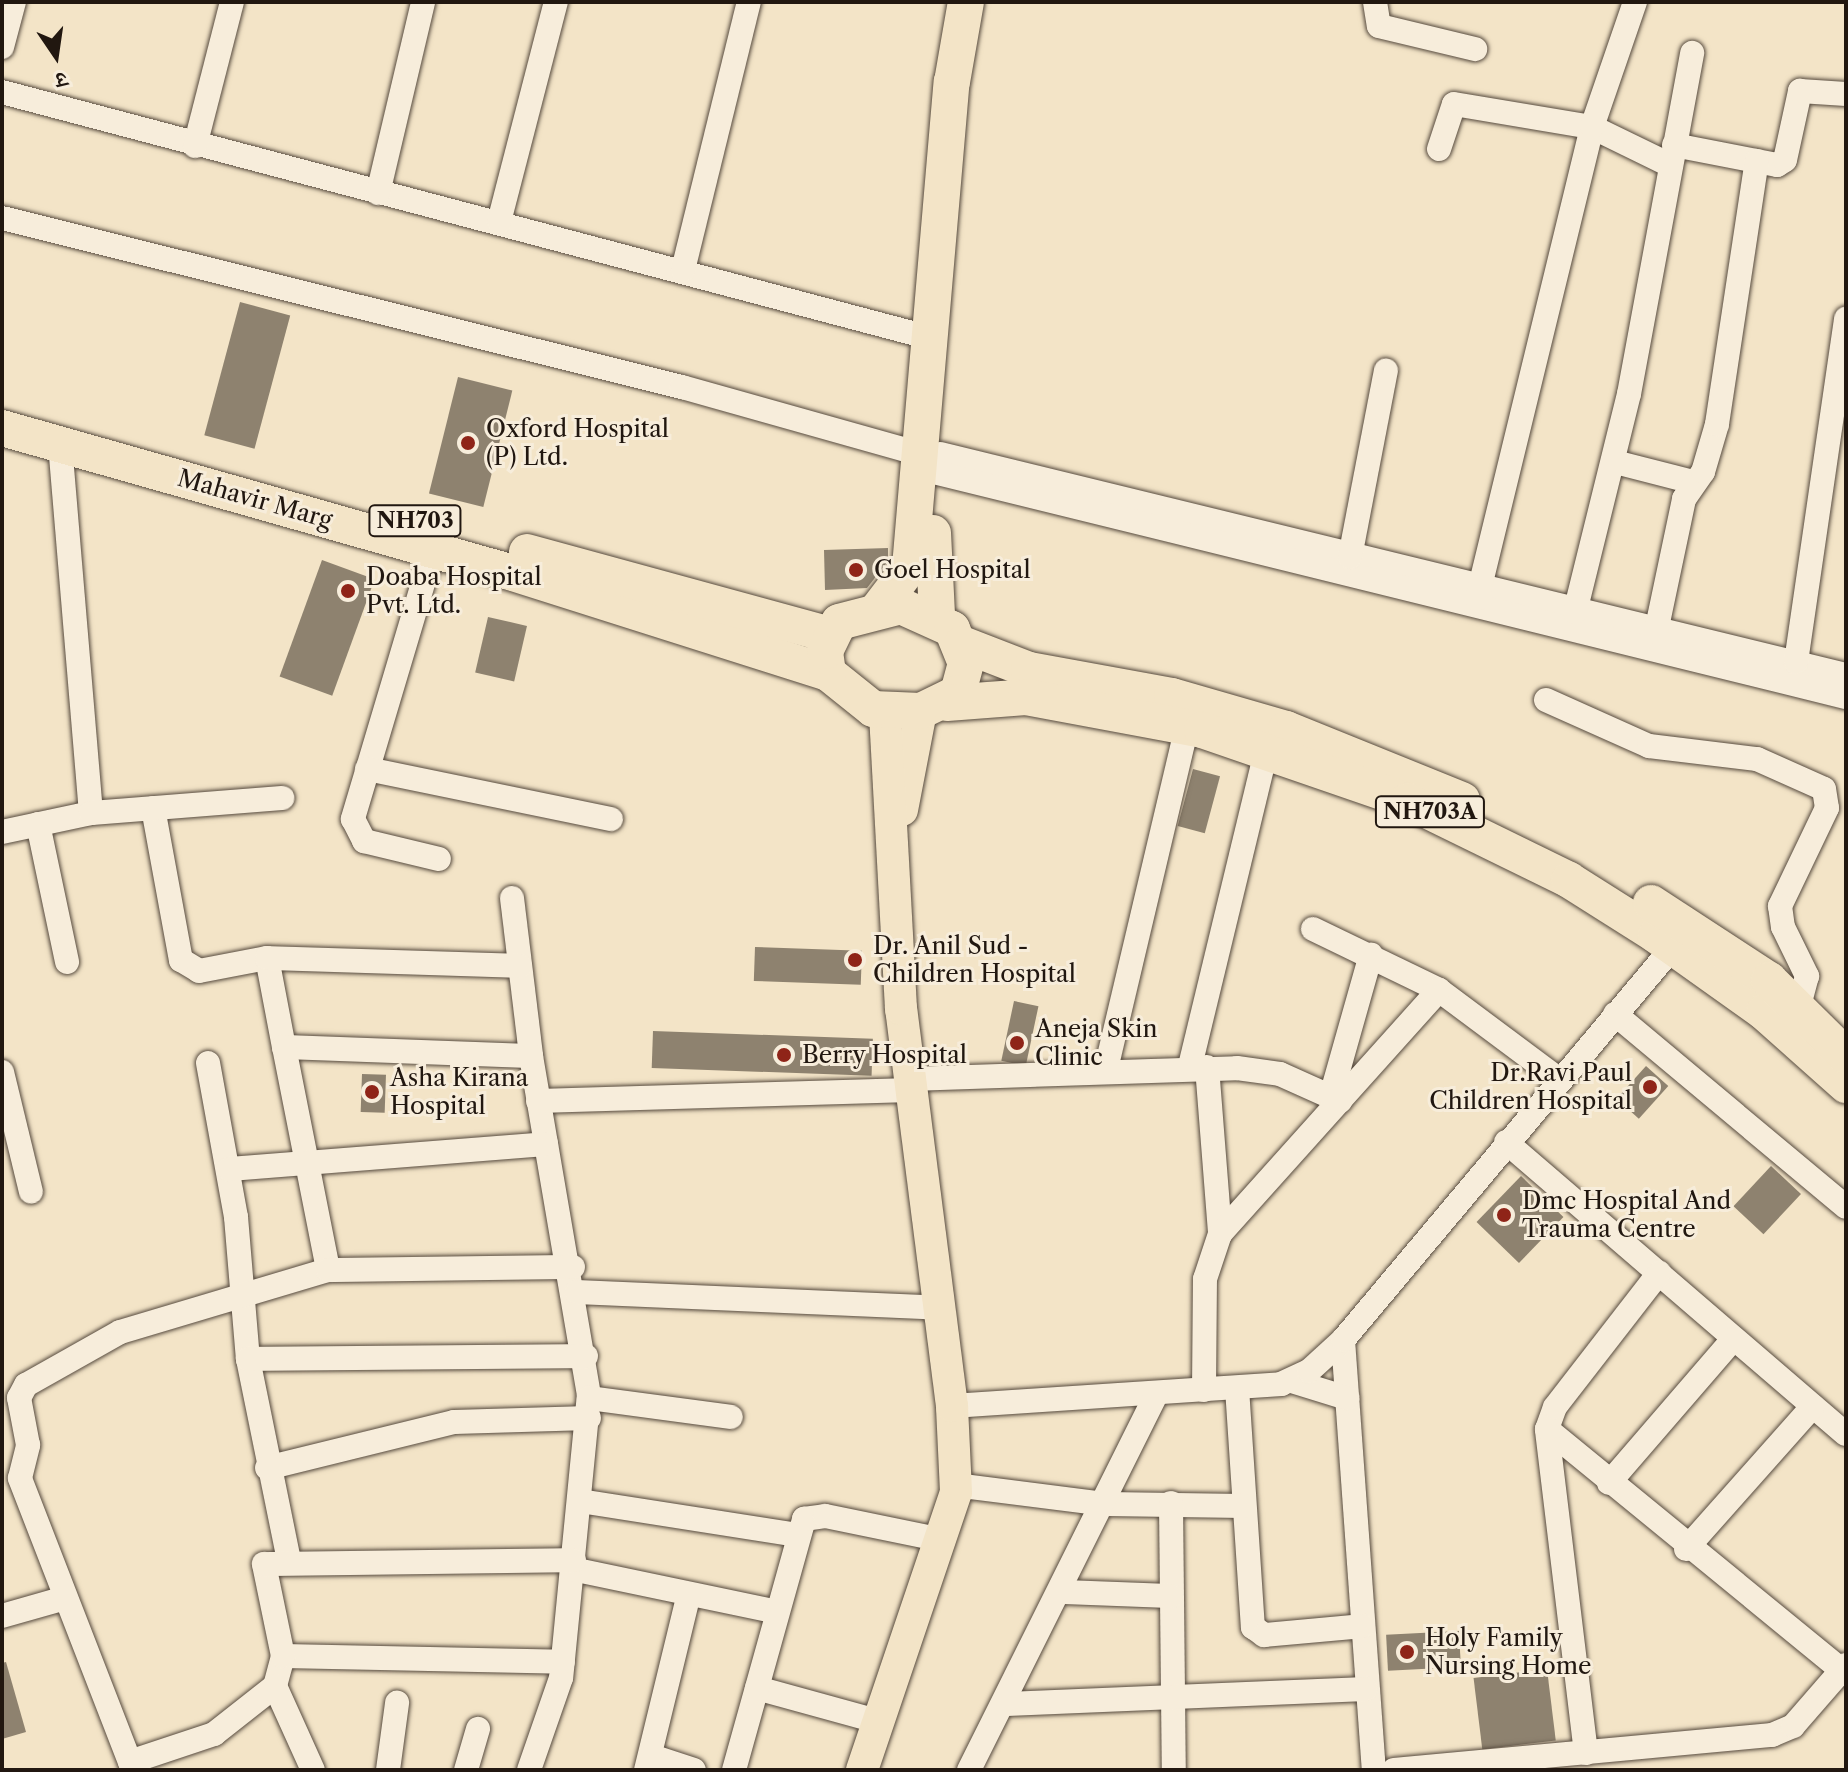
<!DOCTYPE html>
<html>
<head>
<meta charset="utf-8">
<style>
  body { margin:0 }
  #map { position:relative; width:1848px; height:1772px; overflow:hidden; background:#f3e4c7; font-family:"Libre Caslon Text","Noto Serif Devanagari",serif }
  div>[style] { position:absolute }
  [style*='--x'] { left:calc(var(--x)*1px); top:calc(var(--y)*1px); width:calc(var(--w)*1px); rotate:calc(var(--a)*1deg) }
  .building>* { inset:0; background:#8e826f; transform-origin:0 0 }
  .roads { filter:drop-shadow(0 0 2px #564a3e) drop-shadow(0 0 2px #564a3e) }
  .minor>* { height:24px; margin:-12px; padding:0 12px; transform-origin:12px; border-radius:12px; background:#f7eddb }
  .major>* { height:32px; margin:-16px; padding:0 16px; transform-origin:16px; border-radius:16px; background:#f3e4c7 }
  .highway>* { height:36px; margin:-18px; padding:0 18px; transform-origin:18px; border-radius:18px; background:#f3e4c7 }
  .dots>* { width:22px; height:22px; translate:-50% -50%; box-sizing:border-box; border:4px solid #f7eddb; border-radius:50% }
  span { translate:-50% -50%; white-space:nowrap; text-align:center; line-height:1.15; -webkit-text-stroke:6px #f7eddb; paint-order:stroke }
  .shield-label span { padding:2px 6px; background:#f7eddb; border:2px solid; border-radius:6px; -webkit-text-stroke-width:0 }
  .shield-label { font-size:22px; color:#211710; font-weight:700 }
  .poi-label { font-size:24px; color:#211710 }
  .left { translate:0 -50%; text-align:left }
  .right { translate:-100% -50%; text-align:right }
  .street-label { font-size:24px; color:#211710 }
  .frame { position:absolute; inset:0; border:4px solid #211710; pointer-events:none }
  .north { position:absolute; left:16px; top:16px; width:80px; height:80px; -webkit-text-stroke:6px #f7eddb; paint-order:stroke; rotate:167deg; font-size:22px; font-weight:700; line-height:32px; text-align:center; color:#211710 }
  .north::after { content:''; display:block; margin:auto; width:28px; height:36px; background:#211710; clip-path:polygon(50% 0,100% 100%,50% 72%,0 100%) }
</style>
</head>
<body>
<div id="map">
  <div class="building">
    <div style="left:240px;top:302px;width:52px;height:138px;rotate:15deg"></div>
    <div style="left:458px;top:377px;width:56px;height:120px;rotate:14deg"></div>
    <div style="clip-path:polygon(888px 548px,888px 561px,867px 588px,825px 590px,824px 550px)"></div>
    <div style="left:322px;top:560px;width:56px;height:124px;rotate:20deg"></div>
    <div style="left:488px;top:617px;width:40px;height:57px;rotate:13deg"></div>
    <div style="left:1193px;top:769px;width:28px;height:59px;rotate:15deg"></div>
    <div style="left:755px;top:947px;width:107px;height:34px;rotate:2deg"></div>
    <div style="left:1014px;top:1001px;width:25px;height:61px;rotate:12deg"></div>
    <div style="left:653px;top:1031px;width:220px;height:37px;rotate:2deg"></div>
    <div style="left:1646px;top:1066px;width:30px;height:44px;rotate:42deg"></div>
    <div style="left:362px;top:1074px;width:24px;height:38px;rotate:2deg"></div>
    <div style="left:1771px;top:1166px;width:41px;height:55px;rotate:43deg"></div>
    <div style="left:1521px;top:1176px;width:59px;height:64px;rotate:44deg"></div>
    <div style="left:1459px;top:1631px;width:36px;height:73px;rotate:87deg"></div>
    <div style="clip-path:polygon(6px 1662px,26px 1732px,2px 1739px,2px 1663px)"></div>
    <div style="left:1547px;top:1669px;width:72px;height:74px;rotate:83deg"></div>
  </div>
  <div class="roads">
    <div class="minor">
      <div style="--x:1375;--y:2;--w:24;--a:81"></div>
      <div style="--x:1379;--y:26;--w:99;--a:13.5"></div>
      <div style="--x:2;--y:47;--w:47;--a:-75.1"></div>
      <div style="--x:2;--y:92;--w:961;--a:14.83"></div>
      <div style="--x:1674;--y:145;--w:105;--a:11"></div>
      <div style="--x:1777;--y:165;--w:9;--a:-32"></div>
      <div style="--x:1785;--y:160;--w:71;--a:-77.7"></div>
      <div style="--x:1800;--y:91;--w:46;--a:3.7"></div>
      <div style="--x:195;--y:146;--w:149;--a:-75.6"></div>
      <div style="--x:1439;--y:149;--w:47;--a:-71.6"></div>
      <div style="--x:1454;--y:104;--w:140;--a:9.5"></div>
      <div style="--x:1592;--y:127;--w:87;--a:26"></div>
      <div style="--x:378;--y:193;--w:196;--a:-76.7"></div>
      <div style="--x:2;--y:218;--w:701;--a:13.96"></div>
      <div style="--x:682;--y:387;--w:247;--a:15.7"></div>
      <div style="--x:499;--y:222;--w:227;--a:-75.5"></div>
      <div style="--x:683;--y:270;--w:276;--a:-76.2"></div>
      <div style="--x:60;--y:444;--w:370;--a:85.2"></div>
      <div style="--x:940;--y:454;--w:933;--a:13.71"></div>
      <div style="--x:1615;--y:462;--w:81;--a:14.4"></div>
      <div style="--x:938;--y:473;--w:935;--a:13.86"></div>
      <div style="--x:433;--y:550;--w:281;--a:106.6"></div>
      <div style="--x:353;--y:819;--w:25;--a:63"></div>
      <div style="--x:364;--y:841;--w:77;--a:13.5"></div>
      <div style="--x:1350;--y:557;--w:190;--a:-79.1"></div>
      <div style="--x:1477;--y:599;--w:486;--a:-76.3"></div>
      <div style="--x:1592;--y:127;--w:132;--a:-71"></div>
      <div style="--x:1575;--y:612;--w:225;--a:-76.1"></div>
      <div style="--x:1629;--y:394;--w:347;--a:-79.5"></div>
      <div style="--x:1656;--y:632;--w:136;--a:-78.1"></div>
      <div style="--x:1684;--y:499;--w:33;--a:-55"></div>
      <div style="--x:1703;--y:472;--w:50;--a:-73.7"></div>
      <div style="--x:1717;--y:424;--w:266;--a:-81.4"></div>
      <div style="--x:1796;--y:662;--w:347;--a:-81.7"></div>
      <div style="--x:1546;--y:700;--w:113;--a:24.1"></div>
      <div style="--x:1649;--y:746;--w:109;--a:6.9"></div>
      <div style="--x:1757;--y:759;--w:73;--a:24.1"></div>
      <div style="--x:1824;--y:789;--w:19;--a:81"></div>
      <div style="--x:1827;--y:808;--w:109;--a:115.6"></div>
      <div style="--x:1780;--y:906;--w:21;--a:82"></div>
      <div style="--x:1783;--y:927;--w:55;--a:63.9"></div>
      <div style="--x:1807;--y:976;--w:31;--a:105"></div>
      <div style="--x:367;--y:769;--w:249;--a:11.6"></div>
      <div style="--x:153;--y:808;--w:155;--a:79.6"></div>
      <div style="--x:181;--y:960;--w:21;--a:31"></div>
      <div style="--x:199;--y:971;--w:69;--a:-10.8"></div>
      <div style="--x:267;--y:958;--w:91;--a:79.2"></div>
      <div style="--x:284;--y:1047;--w:247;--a:2.1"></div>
      <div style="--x:38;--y:824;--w:141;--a:78.1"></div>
      <div style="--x:2;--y:832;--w:91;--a:-12.1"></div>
      <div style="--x:91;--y:813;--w:192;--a:-4.5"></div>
      <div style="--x:512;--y:898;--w:159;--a:83.1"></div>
      <div style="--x:531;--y:1056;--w:343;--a:80.3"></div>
      <div style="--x:589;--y:1394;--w:285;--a:95.6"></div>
      <div style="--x:561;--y:1678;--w:97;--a:109.2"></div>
      <div style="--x:1313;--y:929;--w:140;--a:25.8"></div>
      <div style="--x:1439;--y:990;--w:147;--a:36.7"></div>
      <div style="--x:267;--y:958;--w:253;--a:1.8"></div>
      <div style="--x:1615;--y:1014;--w:301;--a:39.9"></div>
      <div style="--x:284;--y:1047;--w:227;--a:78.8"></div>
      <div style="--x:208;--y:1063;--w:157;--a:79.7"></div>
      <div style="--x:236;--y:1217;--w:143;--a:85.2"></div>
      <div style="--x:248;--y:1359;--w:206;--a:78.5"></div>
      <div style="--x:1190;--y:1066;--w:324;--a:-76.4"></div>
      <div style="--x:1207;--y:1067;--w:168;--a:85.5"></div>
      <div style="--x:1106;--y:1069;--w:351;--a:-76.7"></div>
      <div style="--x:2;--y:1072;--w:123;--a:76.4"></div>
      <div style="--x:910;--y:1079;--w:327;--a:-1.9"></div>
      <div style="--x:1237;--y:1068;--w:43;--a:7.9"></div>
      <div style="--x:1280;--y:1074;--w:66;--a:24.2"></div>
      <div style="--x:1331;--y:1096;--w:147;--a:-74.2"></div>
      <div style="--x:538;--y:1101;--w:373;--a:-1.7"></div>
      <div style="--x:1506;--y:1142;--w:448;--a:40.7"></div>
      <div style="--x:229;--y:1169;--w:318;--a:-4.5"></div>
      <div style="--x:577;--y:1292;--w:363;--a:2.5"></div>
      <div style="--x:1343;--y:1340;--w:431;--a:85.9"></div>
      <div style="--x:248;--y:1359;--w:338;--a:-0.5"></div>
      <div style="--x:1292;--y:1381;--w:58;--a:17.2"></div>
      <div style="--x:1237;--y:1388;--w:240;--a:86.2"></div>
      <div style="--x:1253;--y:1627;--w:14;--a:36"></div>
      <div style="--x:1264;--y:1635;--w:99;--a:-5.2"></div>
      <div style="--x:1204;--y:1390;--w:111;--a:-89.5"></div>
      <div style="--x:1205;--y:1279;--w:47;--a:-71.6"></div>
      <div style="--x:1220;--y:1234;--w:328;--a:-48.1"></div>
      <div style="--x:589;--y:1398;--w:143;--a:7.6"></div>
      <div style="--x:952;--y:1406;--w:330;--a:-3.8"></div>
      <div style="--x:1281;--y:1384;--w:31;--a:-25"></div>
      <div style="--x:1309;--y:1371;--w:46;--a:-42.4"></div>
      <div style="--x:1343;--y:1340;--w:513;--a:-49.98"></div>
      <div style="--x:1547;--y:1429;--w:387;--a:39.3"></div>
      <div style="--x:267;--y:1468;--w:193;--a:-13.8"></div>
      <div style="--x:454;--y:1422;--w:135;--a:-1.7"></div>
      <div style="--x:1609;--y:1483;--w:191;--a:-49.2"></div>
      <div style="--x:955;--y:1485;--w:152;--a:7.2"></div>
      <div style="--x:1106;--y:1504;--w:138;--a:0.8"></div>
      <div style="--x:580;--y:1501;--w:221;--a:8.9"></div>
      <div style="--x:1171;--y:1503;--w:267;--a:89.4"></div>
      <div style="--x:1686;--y:1549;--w:191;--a:-48.4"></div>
      <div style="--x:572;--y:1569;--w:209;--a:11.8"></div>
      <div style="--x:1063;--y:1592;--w:108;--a:2.1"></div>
      <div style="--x:2;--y:1616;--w:66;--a:-15.9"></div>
      <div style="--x:283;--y:1656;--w:280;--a:1.2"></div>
      <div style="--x:275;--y:1686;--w:31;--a:-75"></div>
      <div style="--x:283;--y:1656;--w:94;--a:-101.7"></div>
      <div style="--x:264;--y:1564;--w:310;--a:-0.7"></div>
      <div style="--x:757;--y:1688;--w:124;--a:15.4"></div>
      <div style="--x:1007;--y:1704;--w:359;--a:-2.4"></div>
      <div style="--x:1586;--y:1753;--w:326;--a:-96.9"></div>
      <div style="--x:1547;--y:1429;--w:23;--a:-70"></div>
      <div style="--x:1555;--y:1407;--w:170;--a:-52.2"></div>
      <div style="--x:651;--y:1756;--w:45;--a:18"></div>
      <div style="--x:130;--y:1762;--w:89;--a:-18.4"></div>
      <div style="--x:214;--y:1734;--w:78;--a:-38.2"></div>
      <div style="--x:275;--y:1686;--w:92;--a:65.7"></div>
      <div style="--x:133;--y:1770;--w:313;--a:-111.2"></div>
      <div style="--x:20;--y:1478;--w:34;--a:-76"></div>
      <div style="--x:28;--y:1445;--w:48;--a:-100.8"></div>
      <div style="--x:19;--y:1398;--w:15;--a:-62"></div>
      <div style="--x:26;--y:1385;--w:108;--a:-29.4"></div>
      <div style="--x:120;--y:1332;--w:217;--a:-16.6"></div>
      <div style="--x:328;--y:1270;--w:245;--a:-0.7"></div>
      <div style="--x:388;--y:1770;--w:68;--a:-82.3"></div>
      <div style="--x:466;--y:1770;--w:43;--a:-73.7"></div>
      <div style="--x:646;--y:1770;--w:181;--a:-76.3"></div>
      <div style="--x:734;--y:1770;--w:261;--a:-74.4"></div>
      <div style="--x:804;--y:1519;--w:21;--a:-8"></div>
      <div style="--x:825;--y:1516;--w:119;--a:11.6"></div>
      <div style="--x:969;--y:1770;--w:421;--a:-63.5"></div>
      <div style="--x:1394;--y:1770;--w:380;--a:-5.3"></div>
      <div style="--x:1772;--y:1735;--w:23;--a:-23"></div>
      <div style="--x:1793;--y:1726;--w:81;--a:-49"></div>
    </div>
    <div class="major">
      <div style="--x:902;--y:810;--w:101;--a:-79.1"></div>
      <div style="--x:862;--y:1770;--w:293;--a:-71.3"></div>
      <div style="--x:956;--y:1492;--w:86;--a:-92.7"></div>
      <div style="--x:952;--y:1406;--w:400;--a:-97.3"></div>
      <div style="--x:901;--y:1009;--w:298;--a:-93.1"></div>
    </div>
    <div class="highway">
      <div style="--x:2;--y:428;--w:528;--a:15.83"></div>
      <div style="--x:510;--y:572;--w:334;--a:17.6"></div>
      <div style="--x:933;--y:533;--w:83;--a:87.2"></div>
      <div style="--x:527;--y:552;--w:314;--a:15.3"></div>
      <div style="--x:901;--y:606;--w:56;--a:24.3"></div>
      <div style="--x:952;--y:629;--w:37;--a:68"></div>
      <div style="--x:966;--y:663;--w:31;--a:105"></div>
      <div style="--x:958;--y:693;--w:41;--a:154.1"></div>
      <div style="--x:921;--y:711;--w:48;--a:-177.6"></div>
      <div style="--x:873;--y:709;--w:58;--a:-141.3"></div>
      <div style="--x:828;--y:673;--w:22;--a:-98"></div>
      <div style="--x:825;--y:651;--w:32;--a:-64"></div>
      <div style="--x:839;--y:622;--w:64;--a:-14.5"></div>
      <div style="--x:878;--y:609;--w:53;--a:-52.7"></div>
      <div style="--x:910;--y:567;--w:487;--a:-85.1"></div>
      <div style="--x:952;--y:82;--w:81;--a:-80.1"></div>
      <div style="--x:962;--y:644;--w:72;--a:21.2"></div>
      <div style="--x:1029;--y:670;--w:145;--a:10.3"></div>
      <div style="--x:1172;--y:696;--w:119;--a:16.1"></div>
      <div style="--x:1286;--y:729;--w:190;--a:22"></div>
      <div style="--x:947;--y:703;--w:79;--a:-4.3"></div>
      <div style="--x:1026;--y:697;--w:179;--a:10.6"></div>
      <div style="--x:1202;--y:730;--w:218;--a:19"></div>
      <div style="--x:1408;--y:801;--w:179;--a:26.1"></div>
      <div style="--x:1569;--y:880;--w:103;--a:32.3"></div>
      <div style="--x:1656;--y:935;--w:133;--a:35.5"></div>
      <div style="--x:1764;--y:1012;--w:110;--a:41.7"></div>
      <div style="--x:1651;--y:903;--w:141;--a:33.1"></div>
      <div style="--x:1769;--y:980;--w:108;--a:44.6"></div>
    </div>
  </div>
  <div class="dots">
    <div style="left:468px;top:443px;background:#8f2418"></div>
    <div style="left:856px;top:570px;background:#8f2418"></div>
    <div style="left:348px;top:591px;background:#8f2418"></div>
    <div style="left:855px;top:960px;background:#8f2418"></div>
    <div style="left:1017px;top:1043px;background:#8f2418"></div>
    <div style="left:784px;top:1055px;background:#8f2418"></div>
    <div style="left:1650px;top:1087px;background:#8f2418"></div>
    <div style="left:372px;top:1092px;background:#8f2418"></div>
    <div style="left:1504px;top:1215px;background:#8f2418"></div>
    <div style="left:1407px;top:1652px;background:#8f2418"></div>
  </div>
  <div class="shield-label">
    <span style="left:415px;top:521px">NH703</span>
    <span style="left:1430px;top:812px">NH703A</span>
  </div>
  <div class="poi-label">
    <span class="left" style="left:486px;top:443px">Oxford Hospital<br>(P) Ltd.</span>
    <span class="left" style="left:874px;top:570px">Goel Hospital</span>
    <span class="left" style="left:366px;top:591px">Doaba Hospital<br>Pvt. Ltd.</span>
    <span class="left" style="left:873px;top:960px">Dr. Anil Sud -<br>Children Hospital</span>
    <span class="left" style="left:1035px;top:1043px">Aneja Skin<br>Clinic</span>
    <span class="left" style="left:802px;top:1055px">Berry Hospital</span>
    <span class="right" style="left:1632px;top:1087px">Dr.Ravi Paul<br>Children Hospital</span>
    <span class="left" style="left:390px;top:1092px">Asha Kirana<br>Hospital</span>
    <span class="left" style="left:1522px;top:1215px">Dmc Hospital And<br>Trauma Centre</span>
    <span class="left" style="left:1425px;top:1652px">Holy Family<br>Nursing Home</span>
  </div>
  <div class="street-label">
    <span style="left:255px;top:499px;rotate:16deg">Mahavir Marg</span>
  </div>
  <div class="frame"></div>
  <div class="north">उ</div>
</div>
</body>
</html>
